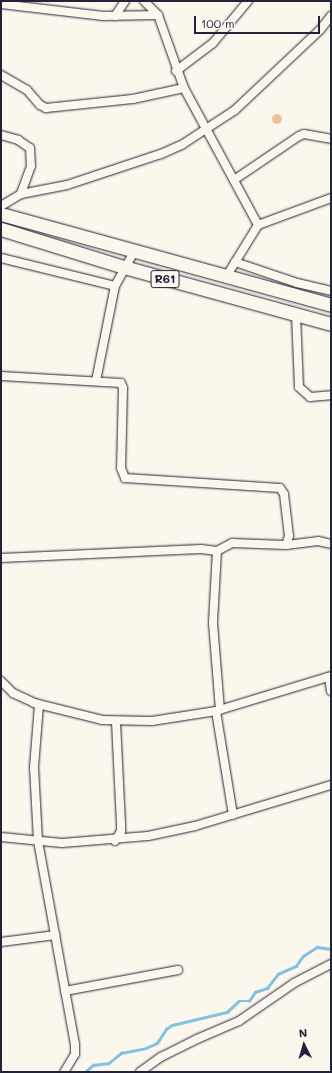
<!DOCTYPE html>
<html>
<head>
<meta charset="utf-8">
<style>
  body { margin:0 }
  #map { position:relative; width:332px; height:1073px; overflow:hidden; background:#fbf7ec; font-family:Mali,sans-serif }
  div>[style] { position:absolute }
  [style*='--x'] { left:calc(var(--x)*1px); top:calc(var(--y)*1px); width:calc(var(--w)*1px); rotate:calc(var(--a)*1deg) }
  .stream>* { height:2.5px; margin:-1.25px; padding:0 1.25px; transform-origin:1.25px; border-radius:1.25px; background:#82c2e2 }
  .building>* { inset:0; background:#efc29e }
  .round { border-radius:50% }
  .roads { filter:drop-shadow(0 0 1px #22223b) drop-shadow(0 0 1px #22223b) }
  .street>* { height:8px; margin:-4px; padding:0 4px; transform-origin:4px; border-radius:4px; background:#fbf7ec }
  .primary>* { height:13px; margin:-6.5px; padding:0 6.5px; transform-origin:6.5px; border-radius:6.5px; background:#fbf7ec }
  span { translate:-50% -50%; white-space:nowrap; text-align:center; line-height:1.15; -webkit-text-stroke:3.5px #fbf7ec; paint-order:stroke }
  .shield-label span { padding:1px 3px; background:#fbf7ec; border:1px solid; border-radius:3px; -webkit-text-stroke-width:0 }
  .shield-label { font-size:12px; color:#22223b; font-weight:700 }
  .frame { position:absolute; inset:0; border:2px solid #22223b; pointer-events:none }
  .north { position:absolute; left:284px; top:1025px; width:40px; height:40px; -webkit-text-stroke:3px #fbf7ec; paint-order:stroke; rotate:355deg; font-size:11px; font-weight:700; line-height:16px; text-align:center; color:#22223b }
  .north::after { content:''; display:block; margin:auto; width:14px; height:18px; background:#22223b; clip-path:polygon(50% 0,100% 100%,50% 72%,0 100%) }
  .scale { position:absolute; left:194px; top:16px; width:126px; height:18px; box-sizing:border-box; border:2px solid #22223b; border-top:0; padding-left:5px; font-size:12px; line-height:14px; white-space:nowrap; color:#22223b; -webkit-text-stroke:3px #fbf7ec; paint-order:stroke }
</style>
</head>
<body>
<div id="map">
  <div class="stream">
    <div style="--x:85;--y:1072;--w:11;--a:-41"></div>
    <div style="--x:93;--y:1065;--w:16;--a:-7"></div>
    <div style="--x:109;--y:1063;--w:16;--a:-40"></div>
    <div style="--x:121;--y:1053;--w:25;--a:-11"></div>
    <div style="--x:146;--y:1048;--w:12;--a:-24"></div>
    <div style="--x:157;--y:1043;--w:17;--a:-57"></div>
    <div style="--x:166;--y:1029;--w:7;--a:-34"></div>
    <div style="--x:172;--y:1025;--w:57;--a:-13.3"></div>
    <div style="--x:227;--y:1012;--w:16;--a:-43"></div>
    <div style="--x:239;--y:1001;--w:10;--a:0"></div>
    <div style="--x:249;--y:1001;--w:11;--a:-56"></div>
    <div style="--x:255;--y:992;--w:13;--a:-18"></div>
    <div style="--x:267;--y:988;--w:18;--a:-52"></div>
    <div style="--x:278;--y:974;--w:20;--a:-24"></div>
    <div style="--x:296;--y:966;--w:12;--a:-55"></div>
    <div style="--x:303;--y:956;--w:17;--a:-33"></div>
    <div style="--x:317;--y:947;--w:14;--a:8"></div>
  </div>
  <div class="building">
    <div class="round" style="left:272px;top:114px;width:10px;height:10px"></div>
  </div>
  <div class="roads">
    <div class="street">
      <div style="--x:144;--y:1;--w:20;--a:45"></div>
      <div style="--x:158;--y:15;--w:77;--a:70.4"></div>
      <div style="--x:184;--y:88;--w:156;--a:61.6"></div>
      <div style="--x:1;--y:4;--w:103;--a:6.7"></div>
      <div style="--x:103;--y:16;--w:55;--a:-1"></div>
      <div style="--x:115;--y:16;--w:18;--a:-56"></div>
      <div style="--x:176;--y:71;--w:46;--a:-37.1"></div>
      <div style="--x:213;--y:43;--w:55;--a:-50.2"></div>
      <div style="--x:1;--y:75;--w:30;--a:30"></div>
      <div style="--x:27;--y:90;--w:20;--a:49"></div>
      <div style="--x:40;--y:105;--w:7;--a:27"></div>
      <div style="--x:46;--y:108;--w:87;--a:-5.9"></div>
      <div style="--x:133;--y:99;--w:52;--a:-12.2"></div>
      <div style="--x:1;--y:135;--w:18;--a:16"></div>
      <div style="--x:18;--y:140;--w:14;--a:34"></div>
      <div style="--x:30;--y:148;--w:18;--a:87"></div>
      <div style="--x:31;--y:166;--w:30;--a:110"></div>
      <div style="--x:234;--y:180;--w:78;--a:-34.1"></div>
      <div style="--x:299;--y:136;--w:5;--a:-22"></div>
      <div style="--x:304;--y:134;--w:27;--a:10"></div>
      <div style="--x:1;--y:206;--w:23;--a:-31"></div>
      <div style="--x:21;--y:194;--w:47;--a:-11.1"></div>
      <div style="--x:67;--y:185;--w:99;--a:-18.3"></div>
      <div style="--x:161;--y:154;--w:24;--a:-24"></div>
      <div style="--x:183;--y:144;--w:62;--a:-33.2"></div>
      <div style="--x:235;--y:110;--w:117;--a:-43.3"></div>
      <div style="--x:320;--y:30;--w:18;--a:-52"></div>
      <div style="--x:1;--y:258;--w:117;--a:13.8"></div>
      <div style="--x:235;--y:262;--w:65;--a:18.7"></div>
      <div style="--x:297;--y:283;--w:35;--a:13"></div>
      <div style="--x:226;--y:277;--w:61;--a:-58.4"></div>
      <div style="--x:258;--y:225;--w:78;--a:-20.3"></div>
      <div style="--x:296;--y:315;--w:72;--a:87.6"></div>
      <div style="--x:299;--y:387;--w:15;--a:42"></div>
      <div style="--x:310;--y:397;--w:21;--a:-5"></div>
      <div style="--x:1;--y:376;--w:120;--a:3.3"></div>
      <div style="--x:121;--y:383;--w:5;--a:68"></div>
      <div style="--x:123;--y:388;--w:80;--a:91.4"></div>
      <div style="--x:121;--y:468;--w:11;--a:68"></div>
      <div style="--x:125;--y:478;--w:155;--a:3.7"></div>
      <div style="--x:280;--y:488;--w:7;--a:56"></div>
      <div style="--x:284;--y:494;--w:42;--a:83.2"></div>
      <div style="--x:289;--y:536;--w:9;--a:108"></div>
      <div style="--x:96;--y:381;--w:97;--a:-78.7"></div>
      <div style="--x:115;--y:286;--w:41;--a:-60.9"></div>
      <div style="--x:217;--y:551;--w:72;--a:93.2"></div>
      <div style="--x:213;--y:623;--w:87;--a:85.4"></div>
      <div style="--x:1;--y:558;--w:200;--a:-2.6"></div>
      <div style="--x:201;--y:549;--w:16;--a:7"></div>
      <div style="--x:217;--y:551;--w:17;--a:-28"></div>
      <div style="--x:232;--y:543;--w:54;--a:2.1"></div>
      <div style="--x:286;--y:545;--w:32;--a:-7"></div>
      <div style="--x:318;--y:541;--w:13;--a:13"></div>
      <div style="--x:329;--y:677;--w:14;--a:82"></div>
      <div style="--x:1;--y:681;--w:17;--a:45"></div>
      <div style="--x:13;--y:693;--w:23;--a:25"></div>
      <div style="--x:34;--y:703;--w:70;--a:14"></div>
      <div style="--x:102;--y:720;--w:50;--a:1.1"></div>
      <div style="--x:152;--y:721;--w:65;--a:-8.9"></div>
      <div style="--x:216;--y:711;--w:120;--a:-16.9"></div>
      <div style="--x:39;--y:705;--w:62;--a:94.6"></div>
      <div style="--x:34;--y:767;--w:74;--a:86.9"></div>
      <div style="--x:38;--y:841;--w:206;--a:79.7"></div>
      <div style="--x:75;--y:1044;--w:10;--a:90"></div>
      <div style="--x:75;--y:1054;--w:21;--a:121"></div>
      <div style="--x:216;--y:711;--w:105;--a:80.7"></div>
      <div style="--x:1;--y:837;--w:61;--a:5.6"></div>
      <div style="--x:62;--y:843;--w:86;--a:-4.7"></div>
      <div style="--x:148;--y:836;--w:48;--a:-12"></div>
      <div style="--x:195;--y:826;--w:142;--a:-16.8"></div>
      <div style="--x:115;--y:841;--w:12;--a:-59"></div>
      <div style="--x:121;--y:831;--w:7;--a:-90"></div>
      <div style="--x:121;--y:824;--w:103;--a:-92.8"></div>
      <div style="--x:1;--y:942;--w:55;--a:-7.3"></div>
      <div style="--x:65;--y:991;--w:115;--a:-10.5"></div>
      <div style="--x:140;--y:1072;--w:26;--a:-36"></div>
      <div style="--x:161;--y:1057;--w:40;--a:-26.6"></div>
      <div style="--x:197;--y:1039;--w:46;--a:-23.2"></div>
      <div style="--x:239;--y:1021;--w:67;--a:-34.6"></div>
      <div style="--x:294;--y:983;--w:42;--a:-27.2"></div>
    </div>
    <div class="primary">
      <div style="--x:1;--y:214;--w:342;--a:15.4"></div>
      <div style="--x:1;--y:229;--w:129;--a:17.2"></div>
      <div style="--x:124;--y:267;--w:215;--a:15.4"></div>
    </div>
  </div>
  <div class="shield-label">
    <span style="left:165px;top:279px">R61</span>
  </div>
  <div class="frame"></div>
  <div class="north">N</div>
  <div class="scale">100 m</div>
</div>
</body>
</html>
